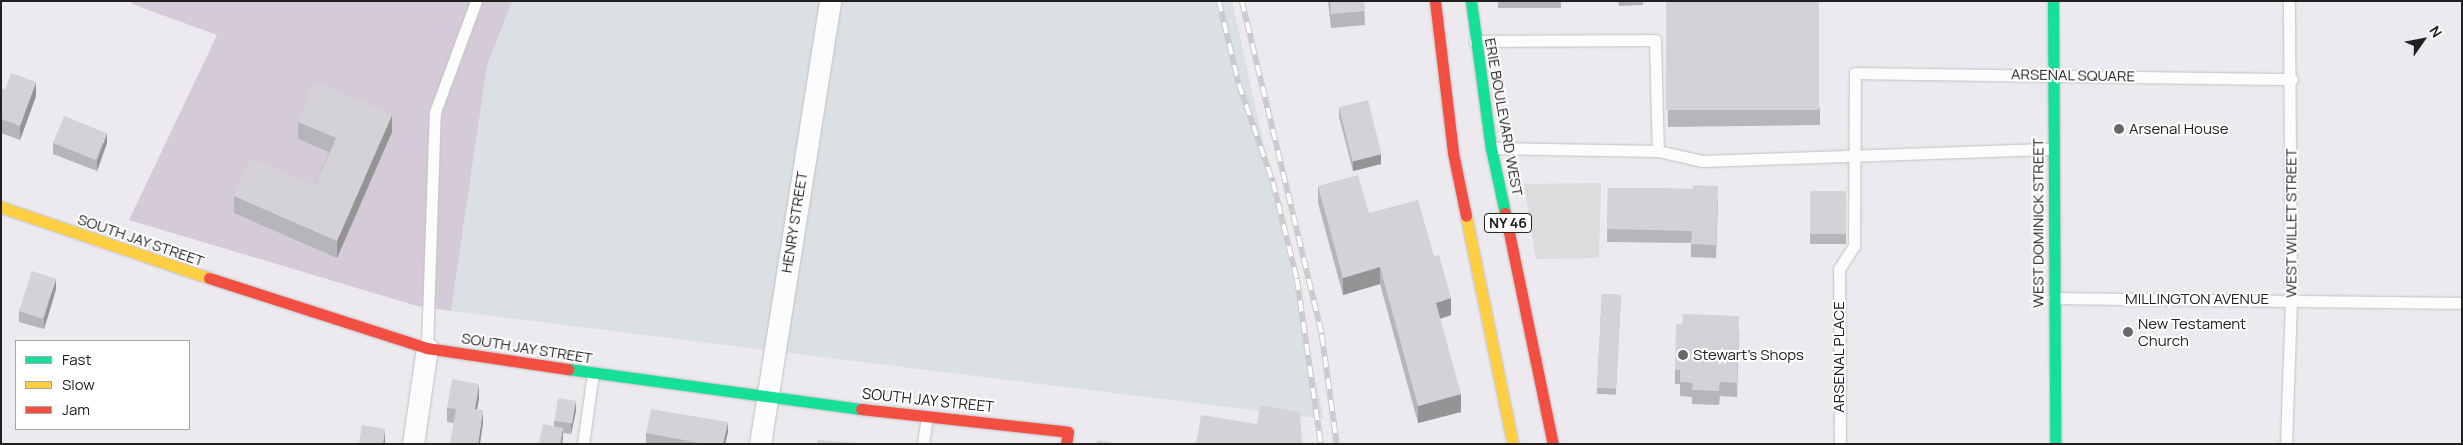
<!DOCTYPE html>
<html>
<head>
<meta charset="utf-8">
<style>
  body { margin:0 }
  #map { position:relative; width:2463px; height:445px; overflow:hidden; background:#ece9ef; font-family:Manrope,sans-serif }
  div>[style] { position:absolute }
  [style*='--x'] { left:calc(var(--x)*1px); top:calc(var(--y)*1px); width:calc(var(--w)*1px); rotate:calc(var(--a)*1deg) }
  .industrial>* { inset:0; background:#dae0e4 }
  .construction>* { inset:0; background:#d5cbd8 }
  .parking>* { inset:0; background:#dcdbdd }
  .roads { filter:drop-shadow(0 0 1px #c3c1c4) drop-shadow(0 0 1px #c3c1c4) }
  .lane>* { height:11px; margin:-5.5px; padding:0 5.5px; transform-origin:5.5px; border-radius:5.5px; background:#fcfcfd }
  .street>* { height:21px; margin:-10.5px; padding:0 10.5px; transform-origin:10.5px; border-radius:10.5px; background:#fcfcfd }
  .fast>* { height:11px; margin:-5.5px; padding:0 5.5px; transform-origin:5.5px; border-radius:5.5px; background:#16e098 }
  .slow>* { height:11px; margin:-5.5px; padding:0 5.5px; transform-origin:5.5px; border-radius:5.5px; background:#ffcf43 }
  .jam>* { height:11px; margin:-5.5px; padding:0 5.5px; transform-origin:5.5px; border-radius:5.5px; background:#f24e42 }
  .rail>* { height:5.5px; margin-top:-2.75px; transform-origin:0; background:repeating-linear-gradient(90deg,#fff 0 11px,#cbcacb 0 22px); box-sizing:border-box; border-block:1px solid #cbcacb }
  .wall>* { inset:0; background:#b6b5b9; transform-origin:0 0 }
  .shaded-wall>* { inset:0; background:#949396 }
  .building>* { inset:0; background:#d4d2d7; transform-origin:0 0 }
  .dots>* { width:14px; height:14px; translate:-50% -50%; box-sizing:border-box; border:2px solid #fff; border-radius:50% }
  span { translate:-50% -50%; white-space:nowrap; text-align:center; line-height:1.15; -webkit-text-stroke:4px #fff; paint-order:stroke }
  .shield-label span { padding:1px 4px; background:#fff; border:1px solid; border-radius:4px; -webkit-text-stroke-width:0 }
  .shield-label { font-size:14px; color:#202020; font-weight:700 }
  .street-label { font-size:15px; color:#202020 }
  .poi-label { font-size:15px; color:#202020 }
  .left { translate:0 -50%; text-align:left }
  .frame { position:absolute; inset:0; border:2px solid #202020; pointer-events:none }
  .legend { position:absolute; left:15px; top:340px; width:175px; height:90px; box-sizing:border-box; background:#fff; border:1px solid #a6a6a6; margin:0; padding:6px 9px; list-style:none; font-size:15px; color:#202020 }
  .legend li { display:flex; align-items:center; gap:10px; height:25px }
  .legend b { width:25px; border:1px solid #a6a6a6 }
  .north { position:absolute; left:2398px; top:15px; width:50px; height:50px; -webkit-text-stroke:4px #fff; paint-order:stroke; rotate:57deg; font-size:14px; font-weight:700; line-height:20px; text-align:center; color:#202020 }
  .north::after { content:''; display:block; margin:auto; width:18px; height:22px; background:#202020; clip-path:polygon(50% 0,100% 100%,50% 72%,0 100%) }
</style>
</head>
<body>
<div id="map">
  <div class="industrial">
    <div style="clip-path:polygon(512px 1px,1232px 1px,1324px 419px,451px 311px,487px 66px)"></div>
  </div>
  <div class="construction">
    <div style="clip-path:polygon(132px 1px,512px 1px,487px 66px,451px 311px,417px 306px,129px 220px,217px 35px,132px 4px)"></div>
  </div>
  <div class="parking">
    <div style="clip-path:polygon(1601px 183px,1599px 258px,1536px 259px,1524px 184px)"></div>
  </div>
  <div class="roads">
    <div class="lane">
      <div style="--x:1475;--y:41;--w:180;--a:-0.3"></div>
      <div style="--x:1655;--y:40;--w:111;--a:88.5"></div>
      <div style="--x:1658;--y:151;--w:45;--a:12.8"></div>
      <div style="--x:1702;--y:161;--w:350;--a:-2"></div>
      <div style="--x:1491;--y:148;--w:167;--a:1"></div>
      <div style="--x:2054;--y:298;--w:408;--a:0.7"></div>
      <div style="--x:427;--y:348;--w:236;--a:-88.1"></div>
      <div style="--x:435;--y:112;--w:118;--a:-69.7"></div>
      <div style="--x:583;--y:444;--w:72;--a:-82"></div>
      <div style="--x:923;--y:444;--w:27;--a:-82"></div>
      <div style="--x:1840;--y:444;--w:175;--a:-90.3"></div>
      <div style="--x:1839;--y:269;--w:27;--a:-57"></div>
      <div style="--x:1854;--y:246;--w:173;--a:-89.7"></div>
      <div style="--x:1855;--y:73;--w:437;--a:0.8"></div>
      <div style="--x:2286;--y:444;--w:144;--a:-88"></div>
      <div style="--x:2291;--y:300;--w:299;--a:-90.4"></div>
    </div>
    <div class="street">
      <div style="--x:413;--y:444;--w:97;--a:-81.7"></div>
      <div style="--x:760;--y:444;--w:448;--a:-81"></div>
    </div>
    <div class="fast">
      <div style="--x:1471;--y:1;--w:148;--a:82.3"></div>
      <div style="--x:1491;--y:148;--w:66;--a:77.8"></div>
      <div style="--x:2053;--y:1;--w:443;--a:89.7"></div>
      <div style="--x:568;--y:369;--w:296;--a:7.8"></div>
    </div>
    <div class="slow">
      <div style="--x:1;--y:207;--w:220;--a:18.8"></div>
      <div style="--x:1466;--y:216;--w:233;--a:78.4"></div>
    </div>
    <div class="jam">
      <div style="--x:1435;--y:1;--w:153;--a:83.2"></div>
      <div style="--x:1453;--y:153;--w:64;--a:78.3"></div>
      <div style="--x:1505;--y:213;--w:236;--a:78.3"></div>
      <div style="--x:209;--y:278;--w:229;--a:17.8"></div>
      <div style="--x:427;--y:348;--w:143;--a:8.5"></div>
      <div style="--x:861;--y:409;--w:208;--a:6.3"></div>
      <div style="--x:1068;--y:432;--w:12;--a:99"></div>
    </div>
  </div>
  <div class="rail">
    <div style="--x:1219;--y:1;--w:85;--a:76.5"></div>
    <div style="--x:1239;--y:84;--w:104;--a:70.9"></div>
    <div style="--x:1273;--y:182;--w:100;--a:76.1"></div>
    <div style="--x:1297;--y:279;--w:167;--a:81.7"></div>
    <div style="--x:1242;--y:1;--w:343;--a:76.5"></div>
    <div style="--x:1322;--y:335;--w:110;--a:82.2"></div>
  </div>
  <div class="wall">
    <div style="clip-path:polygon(1328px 1px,1364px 1px,1365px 25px,1331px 28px)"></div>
    <div style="left:1498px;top:1px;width:63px;height:7px"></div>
    <div style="clip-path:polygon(1618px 1px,1643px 1px,1643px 5px,1619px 6px)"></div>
    <div style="clip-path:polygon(1666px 1px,1820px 108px,1820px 125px,1668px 127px)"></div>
    <div style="clip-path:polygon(1px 89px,36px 96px,20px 140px,1px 133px)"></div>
    <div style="clip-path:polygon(1339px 107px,1381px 164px,1353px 171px,1339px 117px)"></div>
    <div style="clip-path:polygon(298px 122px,392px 132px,337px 258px,234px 213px,234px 196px,315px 186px,329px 152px,298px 139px)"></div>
    <div style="clip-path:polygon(53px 143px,107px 143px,97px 171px,53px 154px)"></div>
    <div style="clip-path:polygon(1318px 186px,1369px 213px,1434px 256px,1451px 315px,1440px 319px,1461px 412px,1418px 423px,1380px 284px,1343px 295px,1318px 203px)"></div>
    <div style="clip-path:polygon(1608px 188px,1693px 189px,1718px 199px,1716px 258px,1691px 257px,1691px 243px,1607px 242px)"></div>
    <div style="left:1810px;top:191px;width:36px;height:53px"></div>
    <div style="clip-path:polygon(56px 289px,44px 329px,19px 322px,19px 311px)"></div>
    <div style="left:1602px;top:294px;width:19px;height:100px;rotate:3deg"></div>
    <div style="clip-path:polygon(1739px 330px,1737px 397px,1720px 396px,1719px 405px,1692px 404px,1692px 397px,1680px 396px,1680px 384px,1675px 384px,1675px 370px)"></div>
    <div style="clip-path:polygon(479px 398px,477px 409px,483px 424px,453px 423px,447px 422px,447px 408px)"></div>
    <div style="clip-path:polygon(576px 411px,571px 434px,563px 433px,563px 438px,554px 426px,554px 421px)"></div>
    <div style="clip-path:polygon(728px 432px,725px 444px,651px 444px,646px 443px,646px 433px)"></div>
  </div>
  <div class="shaded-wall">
    <div style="clip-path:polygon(36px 82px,36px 96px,20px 140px,20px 126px)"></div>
    <div style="clip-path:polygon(392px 115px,392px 132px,337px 258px,337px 241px)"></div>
    <div style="clip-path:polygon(107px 133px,107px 143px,97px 171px,97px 161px)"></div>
    <div style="clip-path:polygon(1381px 154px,1381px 164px,1353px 171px,1353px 161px)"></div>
    <div style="clip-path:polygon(1380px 267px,1380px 284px,1343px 295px,1343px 278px)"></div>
    <div style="clip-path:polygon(56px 279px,56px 289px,44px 329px,44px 319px)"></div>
    <div style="clip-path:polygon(1451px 298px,1451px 315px,1436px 320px,1436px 303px)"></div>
    <div style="clip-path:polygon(479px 384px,479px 398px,475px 423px,475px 409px)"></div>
    <div style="clip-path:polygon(1461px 394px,1461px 412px,1418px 423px,1418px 406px)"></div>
    <div style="clip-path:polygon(576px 401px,576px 411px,571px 434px,571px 424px)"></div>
    <div style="clip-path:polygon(483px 410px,483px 424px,480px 444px,478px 444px)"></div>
    <div style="clip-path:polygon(728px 422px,728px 432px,725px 444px,723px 444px)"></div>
    <div style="clip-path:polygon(563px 428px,563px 438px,562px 444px,560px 444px)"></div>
    <div style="clip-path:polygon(385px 429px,385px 444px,383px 444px)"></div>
  </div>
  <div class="building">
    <div style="clip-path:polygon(1330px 1px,1364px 1px,1365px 11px,1331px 14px)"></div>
    <div style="left:1666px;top:1px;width:153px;height:109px"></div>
    <div style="clip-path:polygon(11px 73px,36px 82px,20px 126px,1px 119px,1px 89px,5px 90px)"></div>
    <div style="clip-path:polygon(315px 81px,392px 115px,337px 241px,234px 196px,251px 158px,315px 186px,336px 138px,298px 122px)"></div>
    <div style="left:1368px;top:100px;width:56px;height:30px;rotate:76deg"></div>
    <div style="left:64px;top:116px;width:46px;height:29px;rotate:22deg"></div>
    <div style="clip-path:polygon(1358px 175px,1369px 213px,1418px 200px,1434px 256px,1439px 255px,1451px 298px,1436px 303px,1461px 394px,1418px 406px,1380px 267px,1343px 278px,1318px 186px)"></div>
    <div style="clip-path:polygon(1693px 185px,1718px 186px,1716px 245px,1691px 244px,1692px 231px,1607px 229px,1608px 188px,1693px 189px)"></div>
    <div style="left:1810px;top:191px;width:36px;height:43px"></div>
    <div style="left:32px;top:271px;width:25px;height:42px;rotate:18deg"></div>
    <div style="left:1602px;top:294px;width:19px;height:94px;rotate:3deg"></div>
    <div style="clip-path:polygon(1683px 314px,1739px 316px,1737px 383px,1720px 382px,1719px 391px,1692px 390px,1693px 383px,1680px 382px,1680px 370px,1675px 370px,1676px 324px,1682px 324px)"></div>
    <div style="clip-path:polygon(452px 379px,479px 384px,475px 409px,483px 410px,478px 444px,450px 444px,456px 409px,447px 408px)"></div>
    <div style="left:558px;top:398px;width:18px;height:23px;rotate:9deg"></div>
    <div style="clip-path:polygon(1260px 405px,1300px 412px,1302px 444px,1196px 444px,1201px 415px,1257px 424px)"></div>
    <div style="clip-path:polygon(651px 409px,728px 422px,723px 444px,705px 444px,646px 433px)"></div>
    <div style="clip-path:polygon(543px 424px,563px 428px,560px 444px,539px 444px)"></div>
    <div style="clip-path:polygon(362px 425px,385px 429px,383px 444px,359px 444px)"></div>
    <div style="clip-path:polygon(817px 440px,869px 444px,817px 444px)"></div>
    <div style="clip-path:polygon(1097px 440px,1118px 444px,1096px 444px)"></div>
  </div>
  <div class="dots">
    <div style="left:2119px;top:129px;background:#676668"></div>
    <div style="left:2128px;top:332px;background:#676668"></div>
    <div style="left:1683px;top:355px;background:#676668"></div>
  </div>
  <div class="shield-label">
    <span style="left:1508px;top:223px">NY 46</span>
  </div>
  <div class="street-label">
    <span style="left:2073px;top:75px;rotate:1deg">ARSENAL SQUARE</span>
    <span style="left:1504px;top:117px;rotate:80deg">ERIE BOULEVARD WEST</span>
    <span style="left:794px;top:222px;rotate:-81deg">HENRY STREET</span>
    <span style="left:2038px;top:223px;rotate:-90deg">WEST DOMINICK STREET</span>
    <span style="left:2291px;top:223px;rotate:-90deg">WEST WILLET STREET</span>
    <span style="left:141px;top:240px;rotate:19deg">SOUTH JAY STREET</span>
    <span style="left:2197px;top:299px">MILLINGTON AVENUE</span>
    <span style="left:527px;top:348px;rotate:9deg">SOUTH JAY STREET</span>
    <span style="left:1839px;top:357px;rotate:-90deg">ARSENAL PLACE</span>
    <span style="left:928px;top:400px;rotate:6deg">SOUTH JAY STREET</span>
  </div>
  <div class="poi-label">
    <span class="left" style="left:2129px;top:129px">Arsenal House</span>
    <span class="left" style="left:2138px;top:332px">New Testament<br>Church</span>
    <span class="left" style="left:1693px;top:355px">Stewart's Shops</span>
  </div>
  <div class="frame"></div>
  <ul class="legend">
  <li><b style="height:6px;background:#16e098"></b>Fast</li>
  <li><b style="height:6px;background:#ffcf43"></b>Slow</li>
  <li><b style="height:6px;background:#f24e42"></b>Jam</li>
  </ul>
  <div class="north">N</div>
</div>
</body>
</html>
